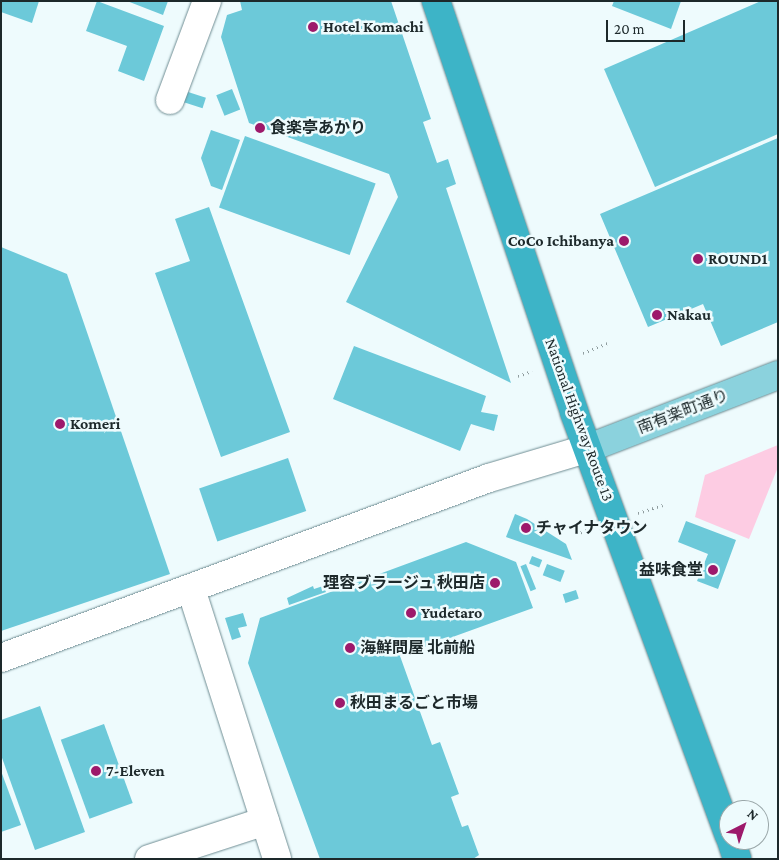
<!DOCTYPE html>
<html>
<head>
<meta charset="utf-8">
<style>
  body { margin:0 }
  #map { position:relative; width:779px; height:860px; overflow:hidden; background:#eefbfd; font-family:"Crimson Pro","Noto Sans JP",serif }
  div>[style] { position:absolute }
  [style*='--x'] { left:calc(var(--x)*1px); top:calc(var(--y)*1px); width:calc(var(--w)*1px); rotate:calc(var(--a)*1deg) }
  .green>* { inset:0; background:#fdcce3 }
  .building>* { inset:0; background:#6cc9d9; transform-origin:0 0 }
  .path>* { height:3px; margin-top:-1.5px; transform-origin:0; background:repeating-linear-gradient(90deg,#8f9c9e 0 1px,transparent 0 5px) }
  .roads { filter:drop-shadow(0 0 1px #6f8d93) drop-shadow(0 0 1px #6f8d93) }
  .street>* { height:28px; margin:-14px; padding:0 14px; transform-origin:14px; border-radius:14px; background:#fff }
  .secondary>* { height:28px; margin:-14px; padding:0 14px; transform-origin:14px; border-radius:14px; background:#fff }
  .primary>* { height:28px; margin:-14px; padding:0 14px; transform-origin:14px; border-radius:14px; background:#8bd2dd }
  .highway>* { height:28px; margin:-14px; padding:0 14px; transform-origin:14px; border-radius:14px; background:#3db4c7 }
  .dots>* { width:14px; height:14px; translate:-50% -50%; box-sizing:border-box; border:2px solid #eefbfd; border-radius:50% }
  span { translate:-50% -50%; white-space:nowrap; text-align:center; line-height:1.15; -webkit-text-stroke:5px #eefbfd; paint-order:stroke }
  .poi-label { font-size:16px; color:#1d292b; font-weight:700 }
  .left { translate:0 -50%; text-align:left }
  .right { translate:-100% -50%; text-align:right }
  .street-label { font-size:16px; color:#1d292b }
  .frame { position:absolute; inset:0; border:2px solid #1d292b; pointer-events:none }
  .north { position:absolute; left:719px; top:800px; width:50px; height:50px; box-sizing:border-box; background:#eefbfd; border:1px solid #9aa7a9; border-radius:50%; rotate:41deg; font-size:14px; font-weight:700; line-height:20px; text-align:center; color:#1d292b }
  .north::after { content:''; display:block; margin:auto; width:18px; height:22px; background:#9d196b; clip-path:polygon(50% 0,100% 100%,50% 72%,0 100%) }
  .scale { position:absolute; left:606px; top:20px; width:79px; height:22px; box-sizing:border-box; border:2px solid #1d292b; border-top:0; padding-left:6px; font-size:15px; line-height:18px; white-space:nowrap; color:#1d292b; -webkit-text-stroke:4px #eefbfd; paint-order:stroke }
</style>
</head>
<body>
<div id="map">
  <div class="green">
    <div style="clip-path:polygon(778px 445px,778px 467px,749px 539px,695px 517px,705px 475px)"></div>
  </div>
  <div class="building">
    <div style="clip-path:polygon(1px 1px,39px 1px,32px 23px,1px 12px)"></div>
    <div style="clip-path:polygon(97px 1px,164px 26px,144px 81px,118px 71px,127px 46px,86px 31px)"></div>
    <div style="clip-path:polygon(127px 1px,168px 1px,163px 15px)"></div>
    <div style="clip-path:polygon(240px 1px,391px 1px,431px 119px,423px 122px,437px 163px,448px 159px,456px 184px,446px 188px,511px 383px,346px 302px,398px 197px,389px 174px,249px 123px,221px 37px,227px 15px,242px 10px)"></div>
    <div style="clip-path:polygon(614px 1px,681px 1px,671px 29px,612px 6px)"></div>
    <div style="clip-path:polygon(761px 1px,778px 1px,778px 134px,655px 187px,604px 69px)"></div>
    <div style="left:232px;top:89px;width:22px;height:17px;rotate:68deg"></div>
    <div style="left:185px;top:91px;width:22px;height:11px;rotate:18deg"></div>
    <div style="clip-path:polygon(211px 130px,240px 140px,222px 190px,211px 186px,201px 158px)"></div>
    <div style="left:245px;top:136px;width:139px;height:76px;rotate:20deg"></div>
    <div style="clip-path:polygon(778px 138px,778px 322px,721px 346px,703px 304px,648px 327px,600px 214px)"></div>
    <div style="clip-path:polygon(209px 207px,290px 432px,221px 457px,155px 273px,190px 261px,175px 219px)"></div>
    <div style="clip-path:polygon(1px 247px,67px 274px,170px 574px,1px 631px)"></div>
    <div style="clip-path:polygon(354px 346px,486px 396px,481px 412px,498px 415px,494px 431px,471px 424px,460px 451px,333px 399px)"></div>
    <div style="left:288px;top:458px;width:56px;height:94px;rotate:71deg"></div>
    <div style="clip-path:polygon(515px 514px,527px 519px,566px 544px,572px 560px,506px 537px)"></div>
    <div style="clip-path:polygon(686px 521px,736px 540px,718px 589px,697px 581px,708px 554px,678px 542px)"></div>
    <div style="clip-path:polygon(466px 542px,516px 562px,533px 608px,400px 656px,432px 745px,440px 742px,459px 794px,451px 797px,462px 827px,468px 825px,479px 855px,473px 859px,320px 859px,248px 663px,260px 618px)"></div>
    <div style="left:532px;top:556px;width:11px;height:8px;rotate:22deg"></div>
    <div style="left:526px;top:564px;width:27px;height:6px;rotate:68deg"></div>
    <div style="left:547px;top:564px;width:19px;height:12px;rotate:21deg"></div>
    <div style="clip-path:polygon(313px 586px,314px 589px,323px 586px,326px 592px,289px 605px,287px 598px)"></div>
    <div style="left:576px;top:590px;width:9px;height:14px;rotate:72deg"></div>
    <div style="clip-path:polygon(243px 613px,247px 626px,238px 628px,241px 637px,232px 640px,225px 618px)"></div>
    <div style="clip-path:polygon(40px 706px,85px 832px,35px 850px,1px 755px,1px 720px)"></div>
    <div style="left:104px;top:724px;width:84px;height:46px;rotate:70deg"></div>
    <div style="clip-path:polygon(1px 771px,21px 825px,1px 832px)"></div>
  </div>
  <div class="path">
    <div style="--x:583;--y:353;--w:27;--a:-22"></div>
    <div style="--x:518;--y:376;--w:15;--a:-20"></div>
    <div style="--x:638;--y:513;--w:26;--a:-18"></div>
    <div style="--x:576;--y:534;--w:15;--a:-20"></div>
  </div>
  <div class="roads">
    <div class="street">
      <div style="--x:170;--y:100;--w:106;--a:-69.5"></div>
    </div>
    <div class="secondary">
      <div style="--x:191;--y:589;--w:283;--a:72.3"></div>
      <div style="--x:1;--y:658;--w:520;--a:-20.25"></div>
      <div style="--x:489;--y:478;--w:104;--a:-16.7"></div>
      <div style="--x:149;--y:859;--w:122;--a:-18.1"></div>
    </div>
    <div class="primary">
      <div style="--x:589;--y:448;--w:203;--a:-21.1"></div>
    </div>
    <div class="highway">
      <div style="--x:436;--y:1;--w:434;--a:71.4"></div>
      <div style="--x:574;--y:412;--w:451;--a:69.9"></div>
      <div style="--x:731;--y:840;--w:20;--a:72"></div>
    </div>
  </div>
  <div class="dots">
    <div style="left:313px;top:27px;background:#9d196b"></div>
    <div style="left:260px;top:128px;background:#9d196b"></div>
    <div style="left:624px;top:241px;background:#9d196b"></div>
    <div style="left:698px;top:259px;background:#9d196b"></div>
    <div style="left:657px;top:315px;background:#9d196b"></div>
    <div style="left:60px;top:424px;background:#9d196b"></div>
    <div style="left:526px;top:528px;background:#9d196b"></div>
    <div style="left:713px;top:570px;background:#9d196b"></div>
    <div style="left:495px;top:583px;background:#9d196b"></div>
    <div style="left:411px;top:613px;background:#9d196b"></div>
    <div style="left:350px;top:648px;background:#9d196b"></div>
    <div style="left:340px;top:703px;background:#9d196b"></div>
    <div style="left:96px;top:771px;background:#9d196b"></div>
  </div>
  <div class="poi-label">
    <span class="left" style="left:323px;top:27px">Hotel Komachi</span>
    <span class="left" style="left:270px;top:128px">食楽亭あかり</span>
    <span class="right" style="left:614px;top:241px">CoCo Ichibanya</span>
    <span class="left" style="left:708px;top:259px">ROUND1</span>
    <span class="left" style="left:667px;top:315px">Nakau</span>
    <span class="left" style="left:70px;top:424px">Komeri</span>
    <span class="left" style="left:536px;top:528px">チャイナタウン</span>
    <span class="right" style="left:703px;top:570px">益味食堂</span>
    <span class="right" style="left:485px;top:583px">理容ブラージュ 秋田店</span>
    <span class="left" style="left:421px;top:613px">Yudetaro</span>
    <span class="left" style="left:360px;top:648px">海鮮問屋 北前船</span>
    <span class="left" style="left:350px;top:703px">秋田まるごと市場</span>
    <span class="left" style="left:106px;top:771px">7-Eleven</span>
  </div>
  <div class="street-label">
    <span style="left:683px;top:412px;rotate:-21deg">南有楽町通り</span>
    <span style="left:579px;top:420px;rotate:70deg">National Highway Route 13</span>
  </div>
  <div class="frame"></div>
  <div class="north">N</div>
  <div class="scale">20 m</div>
</div>
</body>
</html>
